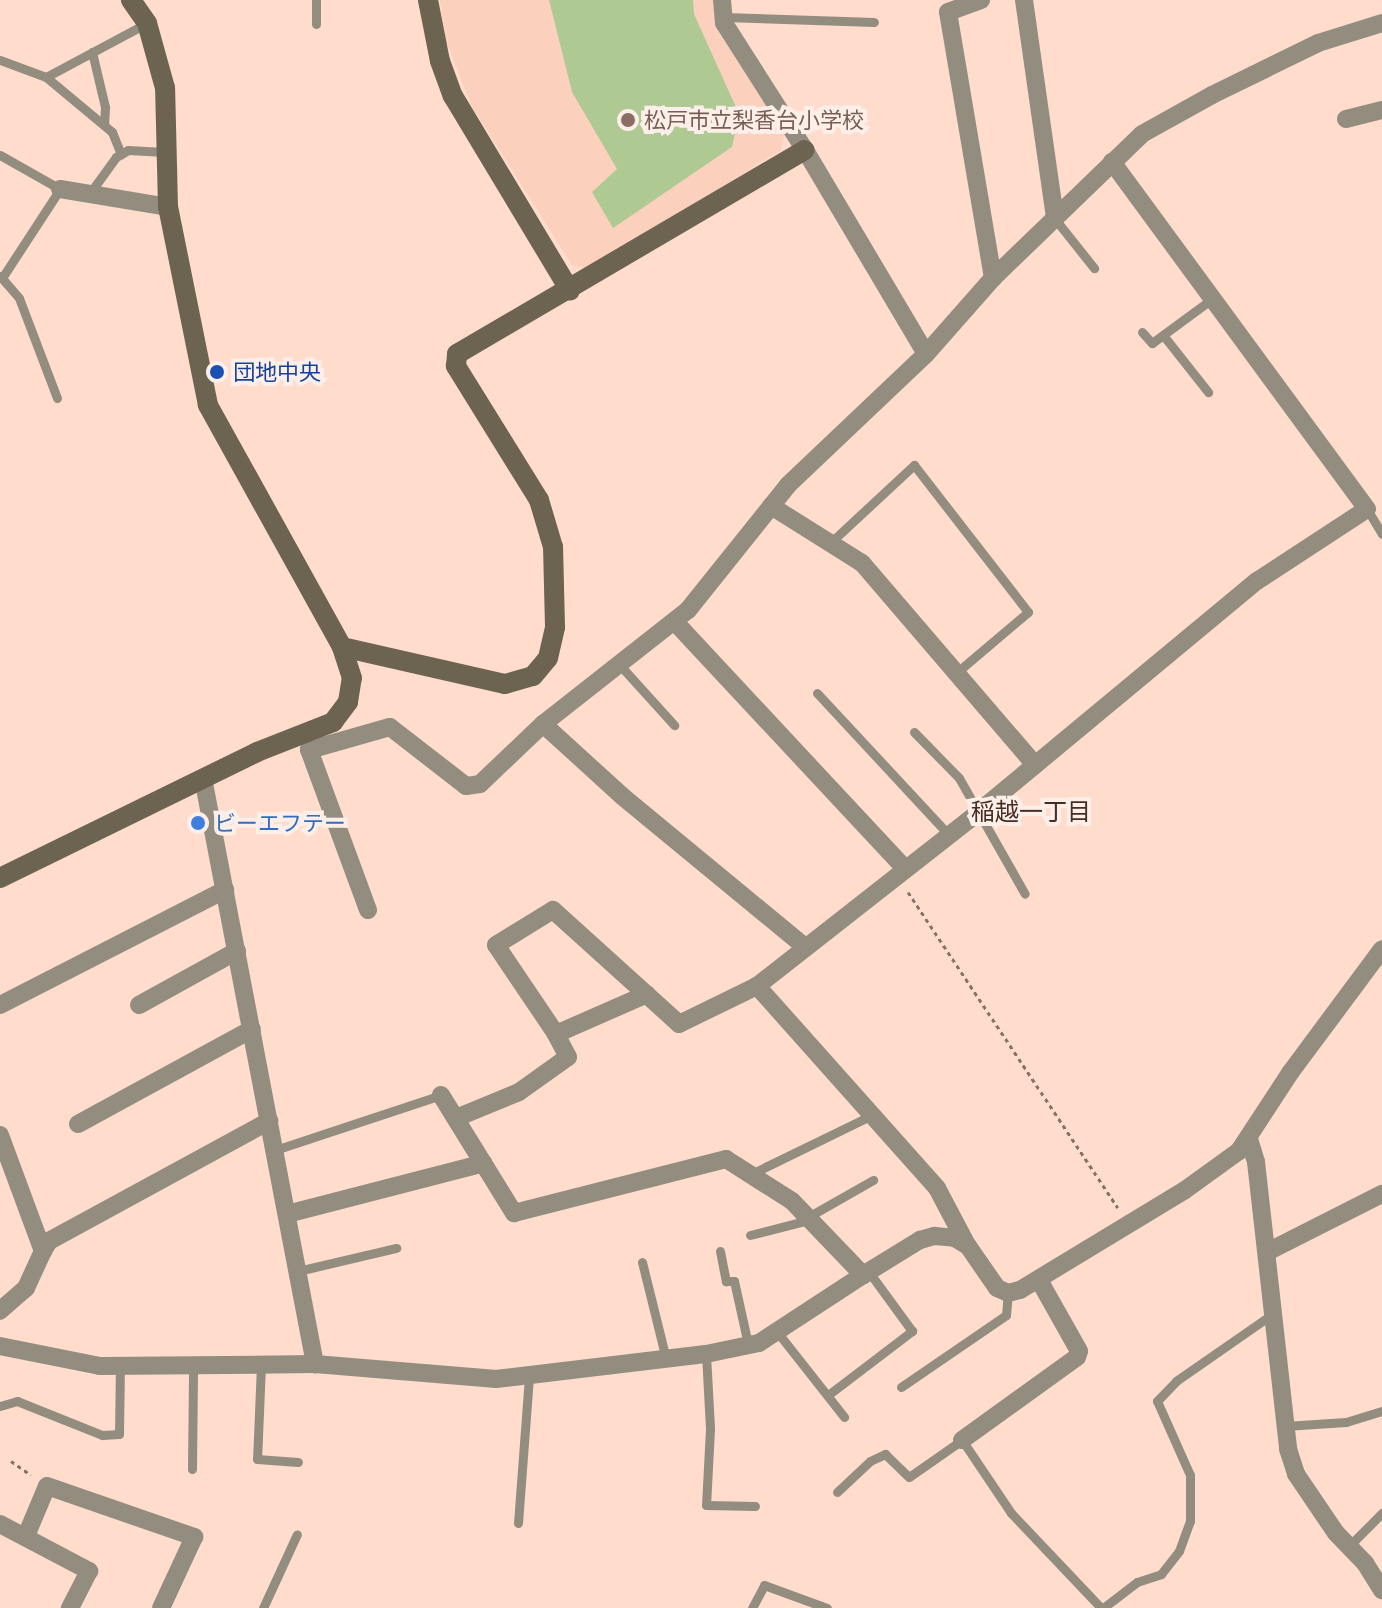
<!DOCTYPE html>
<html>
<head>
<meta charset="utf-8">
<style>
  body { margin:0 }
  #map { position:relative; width:1382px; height:1608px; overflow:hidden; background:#ffdccc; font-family:Lato,"Noto Sans JP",sans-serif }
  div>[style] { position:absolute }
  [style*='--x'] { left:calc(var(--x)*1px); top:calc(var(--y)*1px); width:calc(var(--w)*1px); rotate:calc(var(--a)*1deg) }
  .built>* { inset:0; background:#fbd0bd }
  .green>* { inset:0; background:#afc992 }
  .path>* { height:3px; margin-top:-1.5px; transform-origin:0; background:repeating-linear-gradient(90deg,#887268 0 4px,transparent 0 8px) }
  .lane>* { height:9px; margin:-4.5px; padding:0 4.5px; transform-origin:4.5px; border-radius:4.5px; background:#938d80 }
  .street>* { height:18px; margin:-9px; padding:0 9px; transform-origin:9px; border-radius:9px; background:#938d80 }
  .secondary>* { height:20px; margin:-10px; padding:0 10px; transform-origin:10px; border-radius:10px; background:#6c6451 }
  .dots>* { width:22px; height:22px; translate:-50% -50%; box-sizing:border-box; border:4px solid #fceee8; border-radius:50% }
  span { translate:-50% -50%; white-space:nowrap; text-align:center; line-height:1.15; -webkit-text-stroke:8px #fceee8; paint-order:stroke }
  .education-label { font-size:22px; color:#785e54 }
  .left { translate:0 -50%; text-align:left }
  .transit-label { font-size:22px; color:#164399 }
  .shop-label { font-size:22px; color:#366cbe }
  .neighbourhood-label { font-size:24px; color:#472d21 }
</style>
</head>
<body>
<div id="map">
  <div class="built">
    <div style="clip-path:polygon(440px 0,716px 0,725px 37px,784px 135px,781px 150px,589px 269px,572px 265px,471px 105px,445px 38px)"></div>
  </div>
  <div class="green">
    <div style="clip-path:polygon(549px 0,693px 0,694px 14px,739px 114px,732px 147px,613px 228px,592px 192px,617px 169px,572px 92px)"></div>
  </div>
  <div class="path">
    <div style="--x:908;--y:892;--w:379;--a:56.4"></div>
    <div style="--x:11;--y:1461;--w:24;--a:35"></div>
  </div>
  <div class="lane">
    <div style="--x:724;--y:17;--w:150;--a:1.9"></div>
    <div style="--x:316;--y:24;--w:24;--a:-90"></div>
    <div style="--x:92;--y:52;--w:57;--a:76.7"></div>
    <div style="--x:105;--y:107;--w:18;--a:93"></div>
    <div style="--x:0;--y:60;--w:49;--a:20.3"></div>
    <div style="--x:46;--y:77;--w:115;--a:-28.1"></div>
    <div style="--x:46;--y:77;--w:86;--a:39.8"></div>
    <div style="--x:112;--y:132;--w:24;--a:68"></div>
    <div style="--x:0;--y:155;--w:69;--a:29.5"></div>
    <div style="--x:60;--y:189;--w:106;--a:123.1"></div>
    <div style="--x:90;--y:193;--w:44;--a:-54.2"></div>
    <div style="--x:116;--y:157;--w:14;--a:-30"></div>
    <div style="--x:128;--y:150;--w:36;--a:3"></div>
    <div style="--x:1055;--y:219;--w:63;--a:51.5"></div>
    <div style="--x:0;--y:276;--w:29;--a:49"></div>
    <div style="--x:19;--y:298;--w:107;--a:69.2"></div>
    <div style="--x:1142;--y:332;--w:15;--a:48"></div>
    <div style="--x:1152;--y:343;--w:74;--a:-36.3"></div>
    <div style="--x:1163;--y:335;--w:73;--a:51.7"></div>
    <div style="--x:1367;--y:509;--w:29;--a:59"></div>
    <div style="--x:830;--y:543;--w:115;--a:-42.9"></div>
    <div style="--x:914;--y:465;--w:186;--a:52.2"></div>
    <div style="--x:1028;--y:612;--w:94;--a:139.7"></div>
    <div style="--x:618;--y:663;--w:84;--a:47.9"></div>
    <div style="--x:817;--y:693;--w:194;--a:47.1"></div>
    <div style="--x:914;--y:732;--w:64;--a:45.6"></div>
    <div style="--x:959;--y:778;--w:133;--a:60.4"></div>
    <div style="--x:275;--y:1150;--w:175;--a:-18.3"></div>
    <div style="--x:751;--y:1174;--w:137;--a:-26"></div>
    <div style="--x:808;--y:1217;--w:75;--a:-29.6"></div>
    <div style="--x:750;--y:1235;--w:61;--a:-14.3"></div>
    <div style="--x:720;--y:1251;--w:31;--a:79"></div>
    <div style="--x:726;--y:1281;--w:8;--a:0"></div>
    <div style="--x:734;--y:1281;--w:65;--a:77.5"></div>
    <div style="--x:642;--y:1262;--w:100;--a:76.1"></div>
    <div style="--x:298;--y:1271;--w:101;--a:-13.2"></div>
    <div style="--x:778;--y:1333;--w:107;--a:51.8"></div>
    <div style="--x:706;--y:1354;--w:75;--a:86.9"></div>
    <div style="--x:710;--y:1429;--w:76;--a:93"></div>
    <div style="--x:706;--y:1505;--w:49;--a:1.2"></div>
    <div style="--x:261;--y:1365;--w:94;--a:92.4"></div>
    <div style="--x:257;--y:1459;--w:41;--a:4.2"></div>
    <div style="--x:901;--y:1387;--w:127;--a:-34.4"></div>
    <div style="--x:1006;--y:1315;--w:22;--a:-85"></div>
    <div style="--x:828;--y:1395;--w:106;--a:-37.3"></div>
    <div style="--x:912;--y:1331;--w:73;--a:-126.1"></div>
    <div style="--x:0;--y:1406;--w:18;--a:-16"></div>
    <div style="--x:17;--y:1401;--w:92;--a:21.8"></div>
    <div style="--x:102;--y:1435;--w:17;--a:-3"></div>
    <div style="--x:119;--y:1434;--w:68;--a:-89.2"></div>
    <div style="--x:1285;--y:1426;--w:61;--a:-3.8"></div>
    <div style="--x:1346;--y:1422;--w:38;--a:-17"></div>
    <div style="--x:192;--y:1469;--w:103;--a:-89.4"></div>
    <div style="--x:837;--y:1492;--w:45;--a:-43.2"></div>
    <div style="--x:870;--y:1461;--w:17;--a:-25"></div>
    <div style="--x:885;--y:1454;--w:33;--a:44"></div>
    <div style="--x:909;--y:1477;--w:65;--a:-34.9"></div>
    <div style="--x:962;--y:1440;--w:88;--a:56.1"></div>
    <div style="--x:1011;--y:1513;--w:131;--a:46.5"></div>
    <div style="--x:518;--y:1523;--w:146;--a:-85.7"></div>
    <div style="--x:1349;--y:1546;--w:47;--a:-45"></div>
    <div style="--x:263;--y:1608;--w:81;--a:-65.3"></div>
    <div style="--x:752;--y:1608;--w:26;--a:-62"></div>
    <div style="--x:764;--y:1585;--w:67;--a:20.1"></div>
    <div style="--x:1103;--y:1608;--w:43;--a:-37.4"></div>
    <div style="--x:1137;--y:1582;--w:25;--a:-18"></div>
    <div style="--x:1161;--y:1574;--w:29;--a:-52"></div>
    <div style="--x:1179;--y:1551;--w:32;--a:-70"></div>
    <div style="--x:1190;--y:1521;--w:46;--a:-90"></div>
    <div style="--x:1190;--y:1475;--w:81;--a:-114"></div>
    <div style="--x:1157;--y:1401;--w:28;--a:-46"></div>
    <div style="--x:1176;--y:1381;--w:119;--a:-34.8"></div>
  </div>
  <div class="street">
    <div style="--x:722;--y:0;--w:23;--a:85"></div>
    <div style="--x:724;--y:23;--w:151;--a:57.5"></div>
    <div style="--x:805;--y:150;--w:237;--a:59.3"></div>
    <div style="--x:981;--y:0;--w:35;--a:160"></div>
    <div style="--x:948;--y:12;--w:270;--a:80.4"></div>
    <div style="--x:1024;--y:0;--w:221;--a:81.9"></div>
    <div style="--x:1346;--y:119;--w:37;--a:-14"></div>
    <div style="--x:60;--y:189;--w:109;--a:9.5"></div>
    <div style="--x:771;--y:506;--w:107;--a:32.1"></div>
    <div style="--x:862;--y:563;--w:266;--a:49.4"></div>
    <div style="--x:675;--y:622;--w:336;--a:47"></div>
    <div style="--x:543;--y:724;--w:184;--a:-38.2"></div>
    <div style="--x:688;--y:610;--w:160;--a:-51.3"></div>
    <div style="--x:788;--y:485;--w:190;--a:-43.5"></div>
    <div style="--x:926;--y:354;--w:101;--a:-48.6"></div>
    <div style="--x:993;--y:278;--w:207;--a:-44"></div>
    <div style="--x:1142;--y:134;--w:80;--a:-29.1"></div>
    <div style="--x:1212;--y:95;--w:118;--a:-26.1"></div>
    <div style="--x:1318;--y:43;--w:67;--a:-17.4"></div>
    <div style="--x:203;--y:778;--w:597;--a:79.18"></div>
    <div style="--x:368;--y:910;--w:171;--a:-110.2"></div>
    <div style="--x:309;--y:750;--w:84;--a:-15.9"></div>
    <div style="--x:390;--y:727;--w:96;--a:37.8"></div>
    <div style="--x:466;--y:786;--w:14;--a:-8"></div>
    <div style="--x:480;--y:784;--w:87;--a:-43.6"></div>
    <div style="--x:543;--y:724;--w:107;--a:42.3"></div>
    <div style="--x:622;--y:796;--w:236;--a:39.5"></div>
    <div style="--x:0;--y:1005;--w:253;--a:-27.1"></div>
    <div style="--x:139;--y:1005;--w:112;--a:-28.9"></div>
    <div style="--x:556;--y:1034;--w:99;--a:-23.7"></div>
    <div style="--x:441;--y:1095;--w:139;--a:58.3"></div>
    <div style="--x:514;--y:1213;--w:219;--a:-14.3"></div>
    <div style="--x:726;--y:1159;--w:78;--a:32.5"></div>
    <div style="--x:792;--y:1201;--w:103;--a:46.2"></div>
    <div style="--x:456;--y:1118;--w:68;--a:-22.4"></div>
    <div style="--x:519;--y:1092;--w:60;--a:-35.5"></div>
    <div style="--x:568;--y:1057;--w:26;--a:-118"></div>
    <div style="--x:556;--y:1034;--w:107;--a:-124"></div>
    <div style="--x:496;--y:945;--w:67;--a:-31.6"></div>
    <div style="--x:553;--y:910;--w:170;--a:42.1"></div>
    <div style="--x:679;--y:1024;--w:87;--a:-26"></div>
    <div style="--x:78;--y:1124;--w:198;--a:-28.6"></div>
    <div style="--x:0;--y:1135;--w:124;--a:69.7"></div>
    <div style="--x:43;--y:1251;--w:41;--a:114.7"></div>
    <div style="--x:26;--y:1288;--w:35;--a:139"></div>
    <div style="--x:1249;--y:1139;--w:24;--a:73"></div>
    <div style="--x:1256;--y:1162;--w:289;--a:83.6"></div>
    <div style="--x:1288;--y:1449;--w:26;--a:72"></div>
    <div style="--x:1296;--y:1474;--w:71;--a:55.9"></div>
    <div style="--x:1336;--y:1533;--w:42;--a:46"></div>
    <div style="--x:1365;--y:1563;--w:32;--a:58"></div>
    <div style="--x:287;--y:1214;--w:203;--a:-14.5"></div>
    <div style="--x:967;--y:1245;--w:64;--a:-117.8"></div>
    <div style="--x:937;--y:1188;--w:271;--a:-131.7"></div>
    <div style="--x:757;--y:986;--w:278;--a:-38.1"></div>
    <div style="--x:976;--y:814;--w:365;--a:-39.7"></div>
    <div style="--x:1257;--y:581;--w:131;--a:-33.2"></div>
    <div style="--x:1367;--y:509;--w:431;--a:-126.3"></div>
    <div style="--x:43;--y:1251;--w:12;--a:-59"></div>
    <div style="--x:49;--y:1241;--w:251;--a:-28.6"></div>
    <div style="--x:1267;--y:1252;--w:129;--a:-26.8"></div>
    <div style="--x:0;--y:1346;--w:102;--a:11.3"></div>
    <div style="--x:100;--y:1366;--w:215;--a:-0.5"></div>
    <div style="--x:315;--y:1364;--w:182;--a:4.7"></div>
    <div style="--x:496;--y:1379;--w:211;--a:-6.8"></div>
    <div style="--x:706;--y:1354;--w:54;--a:-11.7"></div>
    <div style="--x:759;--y:1343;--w:124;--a:-33.2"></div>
    <div style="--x:863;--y:1275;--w:67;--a:-31.6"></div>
    <div style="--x:920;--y:1240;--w:15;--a:-16"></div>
    <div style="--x:934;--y:1236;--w:21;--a:5"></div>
    <div style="--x:955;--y:1238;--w:15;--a:32"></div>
    <div style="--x:968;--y:1246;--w:51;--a:55.4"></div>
    <div style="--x:997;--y:1288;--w:12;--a:24"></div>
    <div style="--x:1008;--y:1293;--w:12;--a:-14"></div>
    <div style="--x:1020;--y:1290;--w:193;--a:-31.2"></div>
    <div style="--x:1185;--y:1190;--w:67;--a:-35.8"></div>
    <div style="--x:1239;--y:1151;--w:93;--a:-56.8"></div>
    <div style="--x:1290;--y:1073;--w:154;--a:-53.4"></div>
    <div style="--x:962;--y:1440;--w:142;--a:-35.8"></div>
    <div style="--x:1077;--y:1357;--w:6;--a:-72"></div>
    <div style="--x:1079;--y:1351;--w:81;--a:-119.4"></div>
    <div style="--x:0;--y:1524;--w:101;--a:27.8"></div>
    <div style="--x:89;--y:1571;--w:42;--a:117.2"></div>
    <div style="--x:26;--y:1536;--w:54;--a:-67.2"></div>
    <div style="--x:47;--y:1486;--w:156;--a:19.1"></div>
    <div style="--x:194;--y:1537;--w:78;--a:114.9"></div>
  </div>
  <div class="secondary">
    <div style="--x:428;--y:0;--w:62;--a:78.9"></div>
    <div style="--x:440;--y:61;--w:37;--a:70"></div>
    <div style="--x:453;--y:96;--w:227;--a:59"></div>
    <div style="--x:342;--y:647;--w:167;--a:12.8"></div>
    <div style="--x:505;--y:684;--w:29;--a:-16"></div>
    <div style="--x:533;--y:676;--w:23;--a:-50"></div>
    <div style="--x:548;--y:658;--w:32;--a:-77"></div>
    <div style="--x:555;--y:627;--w:80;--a:-91.4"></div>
    <div style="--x:553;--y:547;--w:49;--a:-106.6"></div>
    <div style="--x:539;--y:500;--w:158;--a:-121.8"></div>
    <div style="--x:456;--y:366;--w:12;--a:-85"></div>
    <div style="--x:457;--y:354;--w:403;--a:-30.4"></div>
    <div style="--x:0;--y:878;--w:286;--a:-26.1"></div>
    <div style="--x:257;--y:752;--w:82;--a:-21.5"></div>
    <div style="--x:333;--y:722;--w:25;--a:-53"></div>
    <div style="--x:348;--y:702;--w:24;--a:-81"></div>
    <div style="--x:352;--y:678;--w:33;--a:-108"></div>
    <div style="--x:342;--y:647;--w:277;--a:-119"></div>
    <div style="--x:208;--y:405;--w:202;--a:-101.4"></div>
    <div style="--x:168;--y:207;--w:119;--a:-91.4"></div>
    <div style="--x:165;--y:88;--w:67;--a:-105.5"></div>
    <div style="--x:147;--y:23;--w:28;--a:-125"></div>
  </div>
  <div class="dots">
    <div style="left:628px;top:120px;background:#8d6e63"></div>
    <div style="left:217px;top:372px;background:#1a4fb4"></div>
    <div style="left:198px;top:823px;background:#3f7fe0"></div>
  </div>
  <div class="education-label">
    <span class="left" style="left:644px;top:120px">松戸市立梨香台小学校</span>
  </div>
  <div class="transit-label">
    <span class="left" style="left:233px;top:372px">団地中央</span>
  </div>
  <div class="shop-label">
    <span class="left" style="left:214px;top:823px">ビーエフテー</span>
  </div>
  <div class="neighbourhood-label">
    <span style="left:1031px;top:811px">稲越一丁目</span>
  </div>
</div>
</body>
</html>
